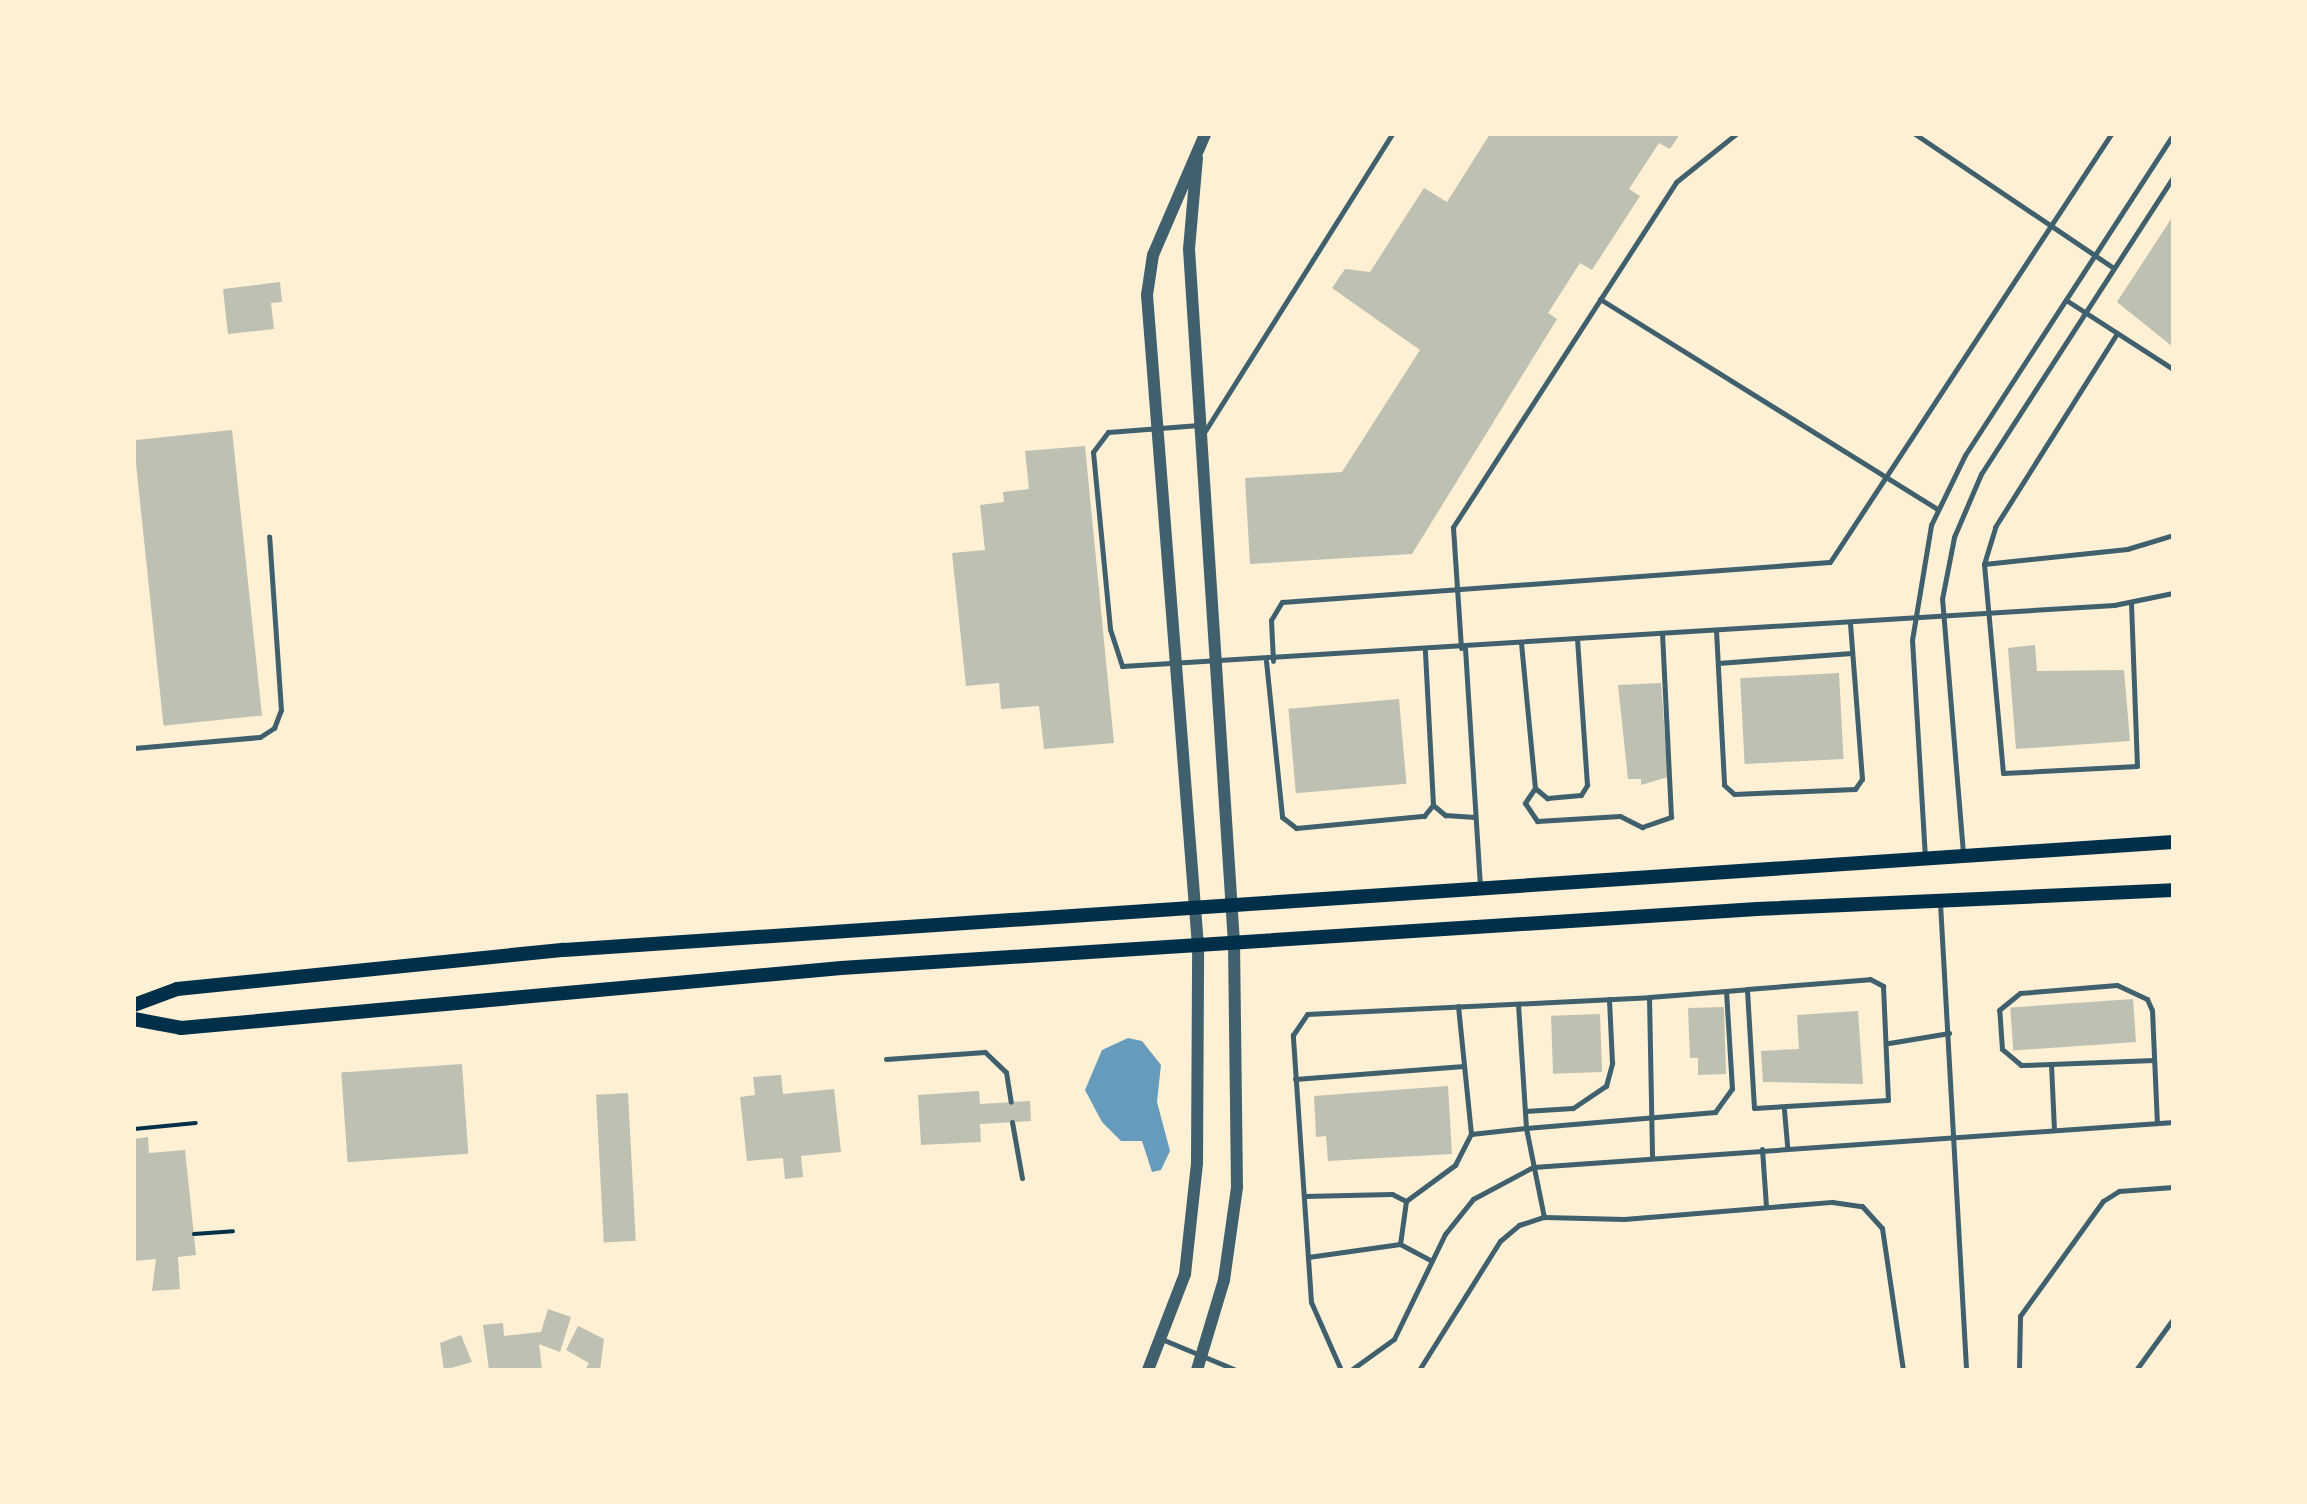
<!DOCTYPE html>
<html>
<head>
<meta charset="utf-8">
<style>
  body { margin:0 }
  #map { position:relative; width:2307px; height:1504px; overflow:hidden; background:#fdf0d5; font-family:Quicksand,sans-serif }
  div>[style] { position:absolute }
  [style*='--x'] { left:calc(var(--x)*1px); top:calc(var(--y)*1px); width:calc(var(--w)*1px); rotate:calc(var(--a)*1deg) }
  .water>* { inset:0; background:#669bbc }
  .building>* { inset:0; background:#bec0b2; transform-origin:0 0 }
  .path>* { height:4px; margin:-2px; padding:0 2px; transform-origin:2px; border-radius:2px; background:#003049 }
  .service>* { height:5px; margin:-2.5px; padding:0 2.5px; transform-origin:2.5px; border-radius:2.5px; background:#3f606c }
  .tertiary>* { height:12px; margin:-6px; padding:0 6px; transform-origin:6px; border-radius:6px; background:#3f606c }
  .secondary>* { height:14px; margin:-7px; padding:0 7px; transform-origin:7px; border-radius:7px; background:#003049 }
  span { translate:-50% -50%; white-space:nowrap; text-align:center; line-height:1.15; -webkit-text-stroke:6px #fdf0d5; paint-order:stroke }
  .frame { position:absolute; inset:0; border:136px solid #fdf0d5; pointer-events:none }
</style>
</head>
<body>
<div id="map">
  <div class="water">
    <div style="clip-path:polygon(1128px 1038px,1142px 1041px,1161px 1065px,1157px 1102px,1170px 1151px,1161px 1170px,1152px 1172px,1142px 1141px,1121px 1141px,1102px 1122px,1085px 1090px,1102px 1050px)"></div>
  </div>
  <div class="building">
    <div style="clip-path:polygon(1490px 134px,1680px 134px,1670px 149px,1659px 143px,1629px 189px,1640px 196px,1592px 270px,1580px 263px,1548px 313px,1557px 319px,1412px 554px,1250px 564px,1245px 478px,1342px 472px,1420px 350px,1332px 288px,1345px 269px,1370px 272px,1424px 188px,1447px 202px)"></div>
    <div style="clip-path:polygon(2173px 216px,2173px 347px,2117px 302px)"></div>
    <div style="clip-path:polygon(280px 282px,282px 302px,271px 303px,274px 329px,228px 334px,223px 289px)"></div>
    <div style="left:232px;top:430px;width:287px;height:99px;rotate:84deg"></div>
    <div style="clip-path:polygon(1085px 446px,1114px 743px,1044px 749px,1039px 706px,1001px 709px,999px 683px,966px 686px,952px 553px,985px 550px,980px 505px,1004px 502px,1003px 492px,1029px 489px,1025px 451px)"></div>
    <div style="clip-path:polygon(2035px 645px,2037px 671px,2124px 670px,2130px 741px,2016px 749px,2008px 648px)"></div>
    <div style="left:1839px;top:673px;width:86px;height:99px;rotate:87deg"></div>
    <div style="clip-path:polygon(1661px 683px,1668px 777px,1641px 785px,1641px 779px,1628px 779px,1618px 685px)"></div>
    <div style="left:1399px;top:699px;width:85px;height:111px;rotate:85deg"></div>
    <div style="left:2133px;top:999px;width:43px;height:123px;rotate:86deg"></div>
    <div style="clip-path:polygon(1724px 1007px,1726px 1074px,1698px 1075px,1698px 1058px,1690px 1058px,1688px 1008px)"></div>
    <div style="clip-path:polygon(1858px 1011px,1863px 1084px,1763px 1082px,1761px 1051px,1799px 1049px,1797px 1015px)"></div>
    <div style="left:1600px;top:1014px;width:58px;height:49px;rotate:88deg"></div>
    <div style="left:462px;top:1064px;width:90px;height:121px;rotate:86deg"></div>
    <div style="clip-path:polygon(781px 1075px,783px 1094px,834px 1089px,841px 1152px,801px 1156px,803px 1177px,785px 1179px,783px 1158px,747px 1161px,740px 1097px,755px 1095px,753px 1077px)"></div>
    <div style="clip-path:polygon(1448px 1086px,1452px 1154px,1328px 1161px,1326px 1136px,1316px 1137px,1314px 1096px)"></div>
    <div style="clip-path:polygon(979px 1091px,980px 1104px,1030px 1101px,1031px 1121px,980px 1124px,981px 1142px,921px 1145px,918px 1095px)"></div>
    <div style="left:628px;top:1093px;width:148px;height:32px;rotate:87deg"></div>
    <div style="clip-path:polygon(148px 1137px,149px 1153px,185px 1150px,196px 1255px,178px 1257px,180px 1289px,152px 1291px,156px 1259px,134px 1261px,134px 1139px)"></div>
    <div style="clip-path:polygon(548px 1309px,571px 1317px,560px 1352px,539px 1344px,542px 1370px,489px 1370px,483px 1325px,503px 1323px,504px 1336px,541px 1332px)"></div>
    <div style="clip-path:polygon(578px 1326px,604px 1339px,600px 1370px,585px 1370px,589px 1363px,566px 1350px)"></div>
    <div style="clip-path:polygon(461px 1335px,472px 1362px,444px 1370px,440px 1343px)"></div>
  </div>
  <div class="path">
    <div style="--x:134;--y:1129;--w:62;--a:-5.5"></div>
    <div style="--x:194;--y:1234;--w:39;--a:-4"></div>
  </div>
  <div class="service">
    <div style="--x:1915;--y:134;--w:240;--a:34"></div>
    <div style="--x:1600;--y:299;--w:397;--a:31.9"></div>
    <div style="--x:2066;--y:300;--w:127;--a:32.8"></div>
    <div style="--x:1199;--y:425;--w:91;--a:175.6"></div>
    <div style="--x:1108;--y:432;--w:25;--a:127"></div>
    <div style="--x:1093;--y:452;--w:178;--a:84.5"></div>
    <div style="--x:1110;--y:629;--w:39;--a:72"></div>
    <div style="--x:1122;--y:666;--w:994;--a:-3.52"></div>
    <div style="--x:2114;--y:605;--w:60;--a:-11.5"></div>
    <div style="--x:1205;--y:431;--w:351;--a:-57.8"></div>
    <div style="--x:1984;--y:564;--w:39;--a:-73"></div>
    <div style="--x:1995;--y:527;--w:229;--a:-57.8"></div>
    <div style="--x:2131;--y:603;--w:163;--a:87.9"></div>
    <div style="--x:2137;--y:766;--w:134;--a:177"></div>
    <div style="--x:2003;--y:773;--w:210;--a:-95.2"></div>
    <div style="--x:1984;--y:564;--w:144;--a:-6"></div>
    <div style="--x:2127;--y:549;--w:48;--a:-16.9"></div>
    <div style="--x:1716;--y:630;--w:155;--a:87"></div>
    <div style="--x:1724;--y:785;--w:13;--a:42"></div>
    <div style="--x:1734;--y:794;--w:121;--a:-2.4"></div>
    <div style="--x:1855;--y:789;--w:12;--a:-55"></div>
    <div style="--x:1862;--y:779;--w:157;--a:-94.4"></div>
    <div style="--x:1521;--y:643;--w:146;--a:84.5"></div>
    <div style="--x:1535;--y:788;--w:16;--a:40"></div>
    <div style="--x:1547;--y:798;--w:34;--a:-5"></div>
    <div style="--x:1581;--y:795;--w:12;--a:-59"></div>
    <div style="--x:1587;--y:785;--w:145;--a:-93.9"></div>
    <div style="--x:1461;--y:648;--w:121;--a:-93.8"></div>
    <div style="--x:1453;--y:527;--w:411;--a:-57.1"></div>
    <div style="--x:1676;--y:182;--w:77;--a:-38.7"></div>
    <div style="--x:1465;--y:648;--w:239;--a:86.4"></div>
    <div style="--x:1266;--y:661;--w:157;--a:84.1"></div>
    <div style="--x:1282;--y:817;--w:18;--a:38"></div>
    <div style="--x:1296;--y:828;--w:129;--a:-5.4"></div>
    <div style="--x:1424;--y:816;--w:14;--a:-51"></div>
    <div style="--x:1433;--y:805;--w:154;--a:-93"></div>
    <div style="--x:1273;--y:661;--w:41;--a:-92.8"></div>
    <div style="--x:1271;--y:620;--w:21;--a:-59"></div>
    <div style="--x:1282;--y:602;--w:549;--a:-4.17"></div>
    <div style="--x:1830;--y:562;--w:512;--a:-56.71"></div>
    <div style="--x:1718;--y:663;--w:134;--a:-4.3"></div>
    <div style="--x:134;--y:748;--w:126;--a:-5"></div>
    <div style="--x:260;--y:737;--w:17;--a:-33"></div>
    <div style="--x:274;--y:728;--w:19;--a:-69"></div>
    <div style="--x:281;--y:710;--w:174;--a:-93.9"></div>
    <div style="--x:1535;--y:788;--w:18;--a:124"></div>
    <div style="--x:1525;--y:803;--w:22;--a:56"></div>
    <div style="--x:1537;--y:821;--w:83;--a:-3.4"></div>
    <div style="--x:1620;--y:816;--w:25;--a:27"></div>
    <div style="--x:1642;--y:827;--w:31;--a:-19"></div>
    <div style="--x:1671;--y:817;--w:183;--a:-92.8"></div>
    <div style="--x:1433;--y:805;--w:16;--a:40"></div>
    <div style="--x:1445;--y:815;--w:30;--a:4"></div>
    <div style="--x:1963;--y:853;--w:255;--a:-94.7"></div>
    <div style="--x:1942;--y:599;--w:63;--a:-79"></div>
    <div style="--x:1954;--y:537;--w:69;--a:-66.8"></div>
    <div style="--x:1981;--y:474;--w:354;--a:-57.1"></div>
    <div style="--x:1925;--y:858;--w:218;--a:-93.4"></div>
    <div style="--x:1912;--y:640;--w:117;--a:-80.6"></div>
    <div style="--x:1931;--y:525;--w:78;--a:-64.1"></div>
    <div style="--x:1965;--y:455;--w:382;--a:-57"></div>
    <div style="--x:1940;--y:903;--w:468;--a:86.8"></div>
    <div style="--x:1726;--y:991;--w:21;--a:-5"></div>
    <div style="--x:1747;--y:989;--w:123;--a:-4.6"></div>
    <div style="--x:1870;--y:979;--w:15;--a:28"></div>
    <div style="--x:1883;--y:986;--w:114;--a:87.5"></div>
    <div style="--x:1888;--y:1100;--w:134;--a:176.6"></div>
    <div style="--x:1754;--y:1108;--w:119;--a:-93.4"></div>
    <div style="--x:1518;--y:1004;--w:124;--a:86.3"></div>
    <div style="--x:1526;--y:1128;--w:190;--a:-4.8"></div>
    <div style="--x:1715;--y:1112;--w:29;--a:-54"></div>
    <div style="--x:1732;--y:1089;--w:98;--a:-93.5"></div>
    <div style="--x:1726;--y:991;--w:77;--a:175.5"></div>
    <div style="--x:1458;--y:1006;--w:129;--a:84.2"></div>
    <div style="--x:1471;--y:1134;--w:55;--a:-6.2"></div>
    <div style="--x:1526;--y:1128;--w:91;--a:78.6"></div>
    <div style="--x:1889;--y:1043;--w:61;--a:-9.5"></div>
    <div style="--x:886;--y:1059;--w:99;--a:-4"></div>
    <div style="--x:985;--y:1052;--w:29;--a:44"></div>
    <div style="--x:1006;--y:1072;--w:30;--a:81"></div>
    <div style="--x:2154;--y:1060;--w:133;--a:177.8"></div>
    <div style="--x:2021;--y:1065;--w:25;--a:-140"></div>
    <div style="--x:2002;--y:1049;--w:39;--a:-94"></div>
    <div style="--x:1999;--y:1010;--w:27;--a:-39"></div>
    <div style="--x:2020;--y:993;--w:97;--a:-4.7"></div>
    <div style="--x:2117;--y:985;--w:33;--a:25"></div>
    <div style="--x:2147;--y:999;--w:12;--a:66"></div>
    <div style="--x:2152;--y:1010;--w:113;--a:87.5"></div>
    <div style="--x:2051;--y:1064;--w:65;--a:87.4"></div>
    <div style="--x:1295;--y:1079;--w:169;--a:-4.4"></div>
    <div style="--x:1784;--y:1110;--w:37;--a:85"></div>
    <div style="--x:1525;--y:1111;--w:48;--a:-3.6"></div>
    <div style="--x:1573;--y:1108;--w:40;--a:-34"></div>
    <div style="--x:1606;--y:1086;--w:24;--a:-75"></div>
    <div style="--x:1612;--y:1063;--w:64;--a:-92.7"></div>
    <div style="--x:1012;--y:1122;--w:57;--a:79.9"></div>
    <div style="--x:1762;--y:1149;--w:57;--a:86"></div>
    <div style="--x:1304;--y:1196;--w:88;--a:-1.3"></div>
    <div style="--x:1392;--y:1194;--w:16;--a:27"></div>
    <div style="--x:1406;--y:1201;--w:43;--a:97.9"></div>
    <div style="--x:1406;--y:1201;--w:61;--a:-36.3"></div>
    <div style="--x:1455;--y:1165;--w:35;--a:-63"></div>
    <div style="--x:1308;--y:1257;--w:93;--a:-8"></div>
    <div style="--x:1400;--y:1244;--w:36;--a:28"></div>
    <div style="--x:1164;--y:1340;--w:78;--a:22.6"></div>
    <div style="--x:1341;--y:1370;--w:74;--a:-113.8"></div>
    <div style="--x:1311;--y:1302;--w:268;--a:-93.9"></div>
    <div style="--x:1293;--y:1035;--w:25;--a:-56"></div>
    <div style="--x:1307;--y:1014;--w:342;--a:-2.8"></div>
    <div style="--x:1649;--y:997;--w:160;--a:88.9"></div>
    <div style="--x:1351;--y:1370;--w:53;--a:-35.8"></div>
    <div style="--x:1394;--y:1339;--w:117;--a:-64.1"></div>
    <div style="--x:1445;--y:1234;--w:45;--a:-51.3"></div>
    <div style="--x:1473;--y:1199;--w:68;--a:-28.1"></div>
    <div style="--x:1533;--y:1167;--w:642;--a:-4.02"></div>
    <div style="--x:1419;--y:1370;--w:152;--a:-57.9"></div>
    <div style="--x:1500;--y:1241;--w:25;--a:-40"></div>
    <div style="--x:1519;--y:1225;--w:26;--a:-18"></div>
    <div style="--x:1544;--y:1217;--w:80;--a:1.4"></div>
    <div style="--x:1624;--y:1219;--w:209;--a:-4.7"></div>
    <div style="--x:1832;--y:1202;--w:30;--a:8"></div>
    <div style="--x:1862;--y:1206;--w:30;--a:48"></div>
    <div style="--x:1882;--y:1228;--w:144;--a:81.6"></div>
    <div style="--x:2019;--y:1370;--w:54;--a:-88.9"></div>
    <div style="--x:2020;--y:1316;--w:142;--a:-54.2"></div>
    <div style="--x:2103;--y:1201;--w:19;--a:-32"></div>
    <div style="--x:2119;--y:1191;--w:54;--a:-4.2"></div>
    <div style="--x:2136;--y:1370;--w:63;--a:-54"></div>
  </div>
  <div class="tertiary">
    <div style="--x:1148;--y:1370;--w:103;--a:-68.9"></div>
    <div style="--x:1185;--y:1274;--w:112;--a:-83.8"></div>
    <div style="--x:1197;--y:1163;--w:217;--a:-89.7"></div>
    <div style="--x:1198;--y:946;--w:653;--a:-94.48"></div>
    <div style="--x:1147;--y:295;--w:40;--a:-81.5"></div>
    <div style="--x:1153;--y:255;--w:132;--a:-66.7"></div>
    <div style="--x:1197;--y:1370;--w:94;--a:-73.3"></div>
    <div style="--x:1224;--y:1280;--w:94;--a:-82"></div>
    <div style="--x:1237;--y:1187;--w:244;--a:-90.7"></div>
    <div style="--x:1234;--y:943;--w:695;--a:-93.71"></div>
    <div style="--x:1189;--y:249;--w:91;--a:-85"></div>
  </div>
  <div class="secondary">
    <div style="--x:134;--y:1005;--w:46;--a:-20.4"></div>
    <div style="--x:177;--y:989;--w:389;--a:-5.8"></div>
    <div style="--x:564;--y:950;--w:1613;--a:-3.84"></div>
    <div style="--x:134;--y:1019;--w:48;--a:10.8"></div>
    <div style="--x:181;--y:1028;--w:663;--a:-5.19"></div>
    <div style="--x:841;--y:968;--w:918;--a:-3.69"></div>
    <div style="--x:1757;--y:909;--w:416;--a:-2.6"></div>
  </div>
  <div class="frame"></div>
</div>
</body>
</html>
